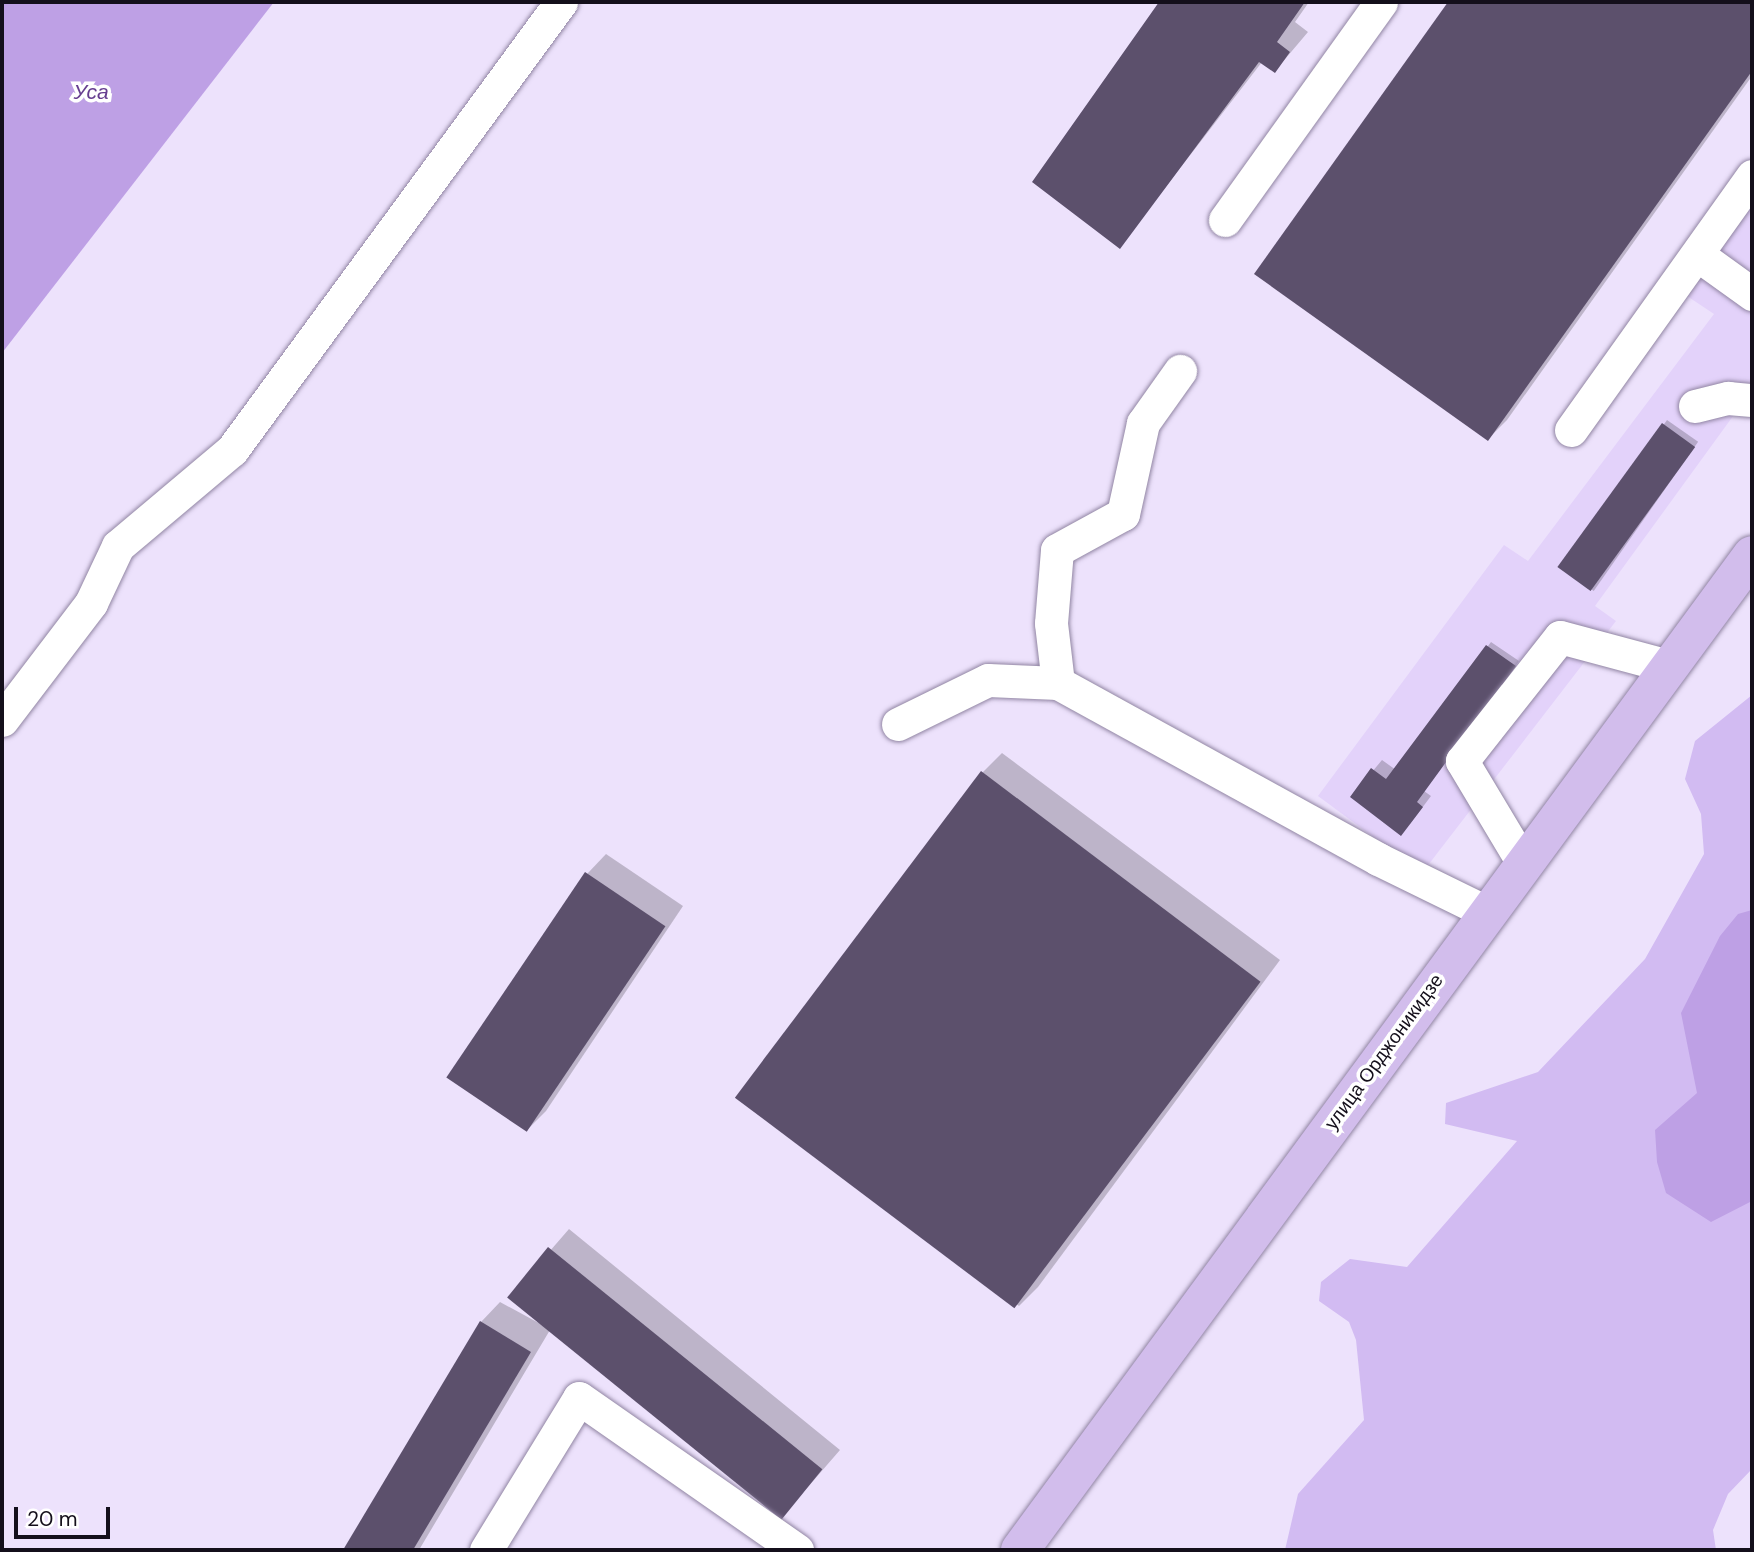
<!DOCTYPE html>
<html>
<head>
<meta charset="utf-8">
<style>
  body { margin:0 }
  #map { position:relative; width:1754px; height:1552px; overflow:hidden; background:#ede2fc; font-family:"DM Sans",sans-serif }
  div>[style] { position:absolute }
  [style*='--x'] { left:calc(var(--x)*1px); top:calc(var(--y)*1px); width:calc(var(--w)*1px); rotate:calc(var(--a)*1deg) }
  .built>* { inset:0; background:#e3d2fa }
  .green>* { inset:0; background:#d2bbf2 }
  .water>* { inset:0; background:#bea0e5 }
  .shadow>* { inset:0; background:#0003; transform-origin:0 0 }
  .building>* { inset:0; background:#5c506c; transform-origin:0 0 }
  .roads { filter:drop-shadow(0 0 2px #9185a3) drop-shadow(0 0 2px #9185a3) }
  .minor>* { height:33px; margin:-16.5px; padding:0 16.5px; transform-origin:16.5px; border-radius:16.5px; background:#fff }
  .major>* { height:38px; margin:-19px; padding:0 19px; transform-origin:19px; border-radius:19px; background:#d2bdec }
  span { translate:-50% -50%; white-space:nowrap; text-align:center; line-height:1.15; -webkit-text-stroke:7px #fff; paint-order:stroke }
  .street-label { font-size:19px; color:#140f1b }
  .water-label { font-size:21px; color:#663e90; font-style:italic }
  .frame { position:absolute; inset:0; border:4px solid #140f1b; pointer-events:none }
  .scale { position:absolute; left:14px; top:1507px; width:96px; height:32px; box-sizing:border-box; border:4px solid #140f1b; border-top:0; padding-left:9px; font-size:21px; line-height:24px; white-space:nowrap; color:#140f1b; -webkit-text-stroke:5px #fff; paint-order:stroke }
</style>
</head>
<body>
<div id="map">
  <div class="built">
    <div style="clip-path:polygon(1752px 193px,1752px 390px,1595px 606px,1616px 621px,1422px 873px,1318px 796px,1504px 545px,1528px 561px,1714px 314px,1681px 292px)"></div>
  </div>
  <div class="green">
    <div style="clip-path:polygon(1752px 695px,1752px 1469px,1728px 1494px,1713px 1530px,1716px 1550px,1285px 1550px,1298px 1494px,1364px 1420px,1356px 1340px,1349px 1322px,1319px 1301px,1321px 1282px,1350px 1259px,1407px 1267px,1517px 1141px,1445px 1124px,1446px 1103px,1538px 1072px,1645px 959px,1704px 854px,1701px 814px,1685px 779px,1695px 741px)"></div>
  </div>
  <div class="water">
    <div style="clip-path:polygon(2px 2px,274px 2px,2px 353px)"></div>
    <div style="clip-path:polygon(1752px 910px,1752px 1201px,1711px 1222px,1666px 1193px,1657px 1162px,1655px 1130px,1697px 1093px,1681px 1013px,1720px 936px,1738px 914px)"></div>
  </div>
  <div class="shadow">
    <div style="clip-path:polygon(1161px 2px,1309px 2px,1295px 22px,1308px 32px,1275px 71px,1262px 62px,1120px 246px,1034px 182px)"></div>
    <div style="clip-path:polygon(1450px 2px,1752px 2px,1752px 76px,1507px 420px,1488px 439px,1256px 274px)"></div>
    <div style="left:1667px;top:420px;width:38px;height:182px;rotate:35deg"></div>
    <div style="clip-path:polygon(1491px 642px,1519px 661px,1424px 791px,1431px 796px,1410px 824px,1352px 796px,1382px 760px,1396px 770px)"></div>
    <div style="clip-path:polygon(1002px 753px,1280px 960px,1038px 1287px,1019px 1306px,740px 1099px,983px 772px)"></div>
    <div style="clip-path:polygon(606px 854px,683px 906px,546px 1111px,527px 1130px,587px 874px)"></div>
    <div style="clip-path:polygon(569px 1229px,840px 1450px,781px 1518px,550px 1330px,419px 1550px,345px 1550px,481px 1322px,500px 1302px,548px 1328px,510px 1297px)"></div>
  </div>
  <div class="building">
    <div style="clip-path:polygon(1159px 2px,1305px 2px,1277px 42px,1290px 52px,1275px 73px,1259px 62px,1120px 249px,1032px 182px)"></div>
    <div style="clip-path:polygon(1448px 2px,1752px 2px,1752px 71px,1488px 441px,1254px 274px)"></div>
    <div style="left:1662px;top:423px;width:41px;height:178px;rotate:36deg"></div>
    <div style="clip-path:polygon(1486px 645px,1516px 666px,1417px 802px,1423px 807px,1401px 836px,1350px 797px,1371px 768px,1386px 779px)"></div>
    <div style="left:981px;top:771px;width:350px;height:409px;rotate:37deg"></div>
    <div style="left:585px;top:872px;width:97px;height:248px;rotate:34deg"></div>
    <div style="left:548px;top:1247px;width:353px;height:65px;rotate:39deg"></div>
    <div style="clip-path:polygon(480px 1321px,531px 1352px,413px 1550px,343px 1550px)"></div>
  </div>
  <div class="roads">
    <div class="minor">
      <div style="--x:1225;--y:220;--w:268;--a:-54.4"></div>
      <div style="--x:1698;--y:255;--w:67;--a:35.8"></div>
      <div style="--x:1695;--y:406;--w:34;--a:-14"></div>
      <div style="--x:1728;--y:398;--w:24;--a:5"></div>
      <div style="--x:1571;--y:430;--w:312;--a:-54.5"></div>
      <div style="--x:1058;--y:683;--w:60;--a:-96.7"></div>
      <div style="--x:1051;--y:623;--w:73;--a:-85.3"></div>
      <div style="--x:1057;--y:550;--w:75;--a:-28.6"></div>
      <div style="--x:1123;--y:514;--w:93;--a:-77.6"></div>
      <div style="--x:1143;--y:423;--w:64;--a:-54.6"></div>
      <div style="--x:2;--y:720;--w:147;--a:-52.7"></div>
      <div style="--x:91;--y:603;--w:63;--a:-64.7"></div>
      <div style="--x:118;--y:546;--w:149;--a:-40.1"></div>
      <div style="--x:232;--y:450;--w:556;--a:-53.71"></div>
      <div style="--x:898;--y:724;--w:100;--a:-26.1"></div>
      <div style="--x:988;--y:680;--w:70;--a:2.5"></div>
      <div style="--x:1058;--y:683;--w:365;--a:28.8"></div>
      <div style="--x:1378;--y:859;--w:120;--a:26.1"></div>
      <div style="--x:1523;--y:863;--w:119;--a:-120.9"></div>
      <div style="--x:1462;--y:761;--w:158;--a:-51.7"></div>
      <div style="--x:1560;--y:637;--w:112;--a:15"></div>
      <div style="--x:486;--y:1550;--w:178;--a:-58.5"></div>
      <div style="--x:579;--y:1398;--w:266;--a:34.9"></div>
    </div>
    <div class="major">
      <div style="--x:1020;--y:1550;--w:1235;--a:-53.66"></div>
    </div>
  </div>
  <div class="street-label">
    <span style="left:1384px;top:1052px;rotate:-54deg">улица Орджоникидзе</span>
  </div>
  <div class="water-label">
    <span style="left:91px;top:92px">Уса</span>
  </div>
  <div class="frame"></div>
  <div class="scale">20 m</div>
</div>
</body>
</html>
